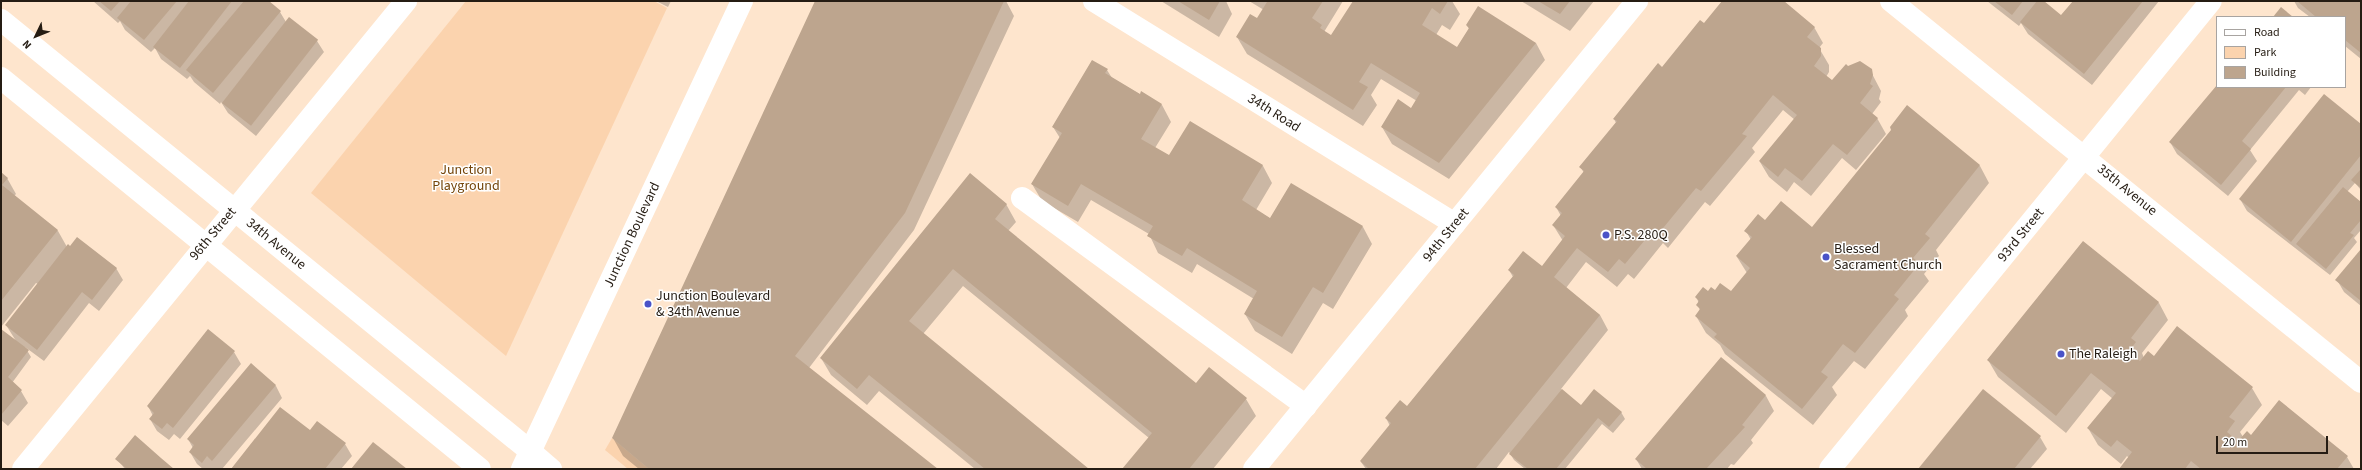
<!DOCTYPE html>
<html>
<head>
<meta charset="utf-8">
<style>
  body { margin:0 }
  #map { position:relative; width:2362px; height:470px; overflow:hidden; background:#fee5cd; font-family:"Source Sans 3",sans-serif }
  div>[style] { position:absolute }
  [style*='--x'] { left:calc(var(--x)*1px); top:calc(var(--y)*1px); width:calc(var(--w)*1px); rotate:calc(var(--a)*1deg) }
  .green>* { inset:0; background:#fbd3ae }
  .shadow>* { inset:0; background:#0003 }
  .building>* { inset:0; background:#bda58e; transform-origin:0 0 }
  .lane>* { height:22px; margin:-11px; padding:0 11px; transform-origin:11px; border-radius:11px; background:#fff }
  .street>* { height:22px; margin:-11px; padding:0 11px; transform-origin:11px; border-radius:11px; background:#fff }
  .secondary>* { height:22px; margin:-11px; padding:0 11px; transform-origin:11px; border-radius:11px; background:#fff }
  .dots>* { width:11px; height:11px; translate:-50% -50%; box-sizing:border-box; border:2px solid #fff; border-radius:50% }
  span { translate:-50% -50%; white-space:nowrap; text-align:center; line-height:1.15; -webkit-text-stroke:3px #fff; paint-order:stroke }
  .street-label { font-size:14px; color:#251c13 }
  .park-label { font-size:14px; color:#734408 }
  .poi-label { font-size:14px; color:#251c13 }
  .left { translate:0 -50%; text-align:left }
  .frame { position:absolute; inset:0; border:2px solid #251c13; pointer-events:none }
  .legend { position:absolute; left:2216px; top:16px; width:130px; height:72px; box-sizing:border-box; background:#fff; border:1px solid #a8a4a1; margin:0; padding:5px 7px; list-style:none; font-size:12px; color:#251c13 }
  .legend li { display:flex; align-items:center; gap:8px; height:20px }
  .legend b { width:20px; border:1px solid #a8a4a1 }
  .north { position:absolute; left:16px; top:16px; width:40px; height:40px; -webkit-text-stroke:3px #fff; paint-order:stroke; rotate:227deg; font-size:11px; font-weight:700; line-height:16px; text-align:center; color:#251c13 }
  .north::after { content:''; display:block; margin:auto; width:14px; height:18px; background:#251c13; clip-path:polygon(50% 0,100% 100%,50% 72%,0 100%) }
  .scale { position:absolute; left:2216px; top:436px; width:112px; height:18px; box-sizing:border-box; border:2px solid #251c13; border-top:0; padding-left:5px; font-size:12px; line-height:14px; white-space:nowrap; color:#251c13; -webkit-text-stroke:3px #fff; paint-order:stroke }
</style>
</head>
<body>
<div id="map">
  <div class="green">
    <div style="clip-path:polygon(466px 1px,654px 1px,667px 8px,506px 356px,311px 193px)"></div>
    <div style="clip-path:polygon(612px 438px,649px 469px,628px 469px,605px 450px)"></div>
  </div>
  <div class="shadow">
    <div style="clip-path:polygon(93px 1px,267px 1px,280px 12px,286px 22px,317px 41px,324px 52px,256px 136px,228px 113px,221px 102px,220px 104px,194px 82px,190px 76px,187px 79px,161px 59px,155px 48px,151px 52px,125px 30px,120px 21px,118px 23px)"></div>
    <div style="clip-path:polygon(656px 1px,671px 1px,668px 7px)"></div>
    <div style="clip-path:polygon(816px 1px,1006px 1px,1014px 16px,914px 230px,809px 368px,936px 469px,639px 469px,623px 456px,613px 438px)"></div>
    <div style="clip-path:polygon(1161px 1px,1226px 1px,1232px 14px,1219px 37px)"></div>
    <div style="clip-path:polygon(1249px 1px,1343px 1px,1324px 32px,1332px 37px,1354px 1px,1452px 1px,1460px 14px,1450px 30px,1442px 25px,1436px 35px,1457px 48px,1469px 29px,1467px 25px,1536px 43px,1545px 60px,1449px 179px,1392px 144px,1382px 127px,1412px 109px,1417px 101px,1381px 79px,1371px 95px,1377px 105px,1363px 126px,1247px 54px,1237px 37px,1258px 20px,1264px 10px)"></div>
    <div style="clip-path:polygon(1521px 1px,1594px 1px,1570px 31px)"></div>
    <div style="clip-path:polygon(1724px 1px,1782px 1px,1814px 27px,1823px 43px,1819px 48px,1829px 65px,1829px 72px,1826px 77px,1832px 82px,1848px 67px,1869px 68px,1881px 91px,1879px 99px,1881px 102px,1872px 114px,1877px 118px,1886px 134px,1856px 170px,1842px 158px,1811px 196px,1794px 182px,1787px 192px,1769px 177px,1760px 162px,1795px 120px,1783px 110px,1752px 148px,1755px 152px,1710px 206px,1705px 202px,1668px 248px,1663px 243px,1634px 279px,1628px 274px,1617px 287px,1586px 262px,1566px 288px,1600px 315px,1608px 330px,1561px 389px,1581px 406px,1621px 412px,1625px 419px,1613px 433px,1602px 424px,1565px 469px,1525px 469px,1514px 460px,1509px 452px,1496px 469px,1366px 469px,1361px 462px,1390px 426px,1386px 418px,1407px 407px,1513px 277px,1509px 270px,1542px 268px,1563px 241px,1553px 225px,1561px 216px,1556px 207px,1584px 173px,1581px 168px,1616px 123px,1614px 119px,1704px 24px)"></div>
    <div style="clip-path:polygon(1987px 1px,2043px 1px,2062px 17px,2074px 1px,2159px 1px,2092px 85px,2028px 34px,2021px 23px,2019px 26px)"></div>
    <div style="clip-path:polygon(2294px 1px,2361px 1px,2361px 59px,2345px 46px,2345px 17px,2310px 17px,2298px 8px)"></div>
    <div style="clip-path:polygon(1092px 61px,1107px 70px,1112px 78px,1141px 95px,1162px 105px,1171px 122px,1155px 148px,1170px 156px,1190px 123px,1263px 166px,1272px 183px,1256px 210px,1271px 219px,1363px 227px,1372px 244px,1333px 309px,1323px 303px,1292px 354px,1255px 331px,1245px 314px,1254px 299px,1197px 264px,1192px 273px,1158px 253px,1149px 234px,1091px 200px,1078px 222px,1042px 201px,1032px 184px,1060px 138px,1053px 127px)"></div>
    <div style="clip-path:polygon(2217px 86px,2311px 87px,2305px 95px,2299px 90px,2250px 150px,2257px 161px,2228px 196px,2177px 154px,2170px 142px)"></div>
    <div style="clip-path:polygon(1908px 107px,1980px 166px,1989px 183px,1936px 250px,1939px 256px,1924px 274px,1929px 281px,1905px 310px,1908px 316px,1865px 369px,1854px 361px,1832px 387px,1837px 395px,1813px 425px,1725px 354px,1720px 345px,1706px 333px,1696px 316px,1700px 311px,1697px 297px,1715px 291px,1731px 293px,1747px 273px,1737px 257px,1751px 240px,1746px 231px,1766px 222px,1812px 229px,1892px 130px)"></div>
    <div style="clip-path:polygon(2361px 125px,2361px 190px,2355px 183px,2347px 192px,2361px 203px,2361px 230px,2354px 238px,2357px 242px,2330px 275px,2247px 211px,2240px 199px)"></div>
    <div style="clip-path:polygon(1px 174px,7px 178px,16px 194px,14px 196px,58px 231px,67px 247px,116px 268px,123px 280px,99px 311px,89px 303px,44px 361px,25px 347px,31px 357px,12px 383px,21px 391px,28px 403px,8px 426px,1px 420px,1px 331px,16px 341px,6px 325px,38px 284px,36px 283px,1px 327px)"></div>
    <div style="clip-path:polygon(1006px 204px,1016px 222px,1008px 231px,1196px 384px,1246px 399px,1256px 416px,1213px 469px,1124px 469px,1149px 438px,963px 286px,923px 334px,1088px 469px,975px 469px,879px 391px,867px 405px,831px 375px,821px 358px)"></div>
    <div style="clip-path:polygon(2083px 242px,2159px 303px,2168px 320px,2142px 353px,2144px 358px,2154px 357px,2252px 388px,2262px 405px,2240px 432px,2243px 437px,2251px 436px,2347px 457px,2354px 469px,2120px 469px,2129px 458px,2127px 456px,2121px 464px,2098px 445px,2088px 428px,2113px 399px,2101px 389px,2066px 433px,1998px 377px,1988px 360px)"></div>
    <div style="clip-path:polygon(2361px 250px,2361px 306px,2344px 292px,2337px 280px)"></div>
    <div style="clip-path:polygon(234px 352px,241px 364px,180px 439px,174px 434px,169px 440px,157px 431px,150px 419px,153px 416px,148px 406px)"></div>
    <div style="clip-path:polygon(1721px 358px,1766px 396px,1774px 411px,1751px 440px,1753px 443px,1734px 465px,1731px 464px,1727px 469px,1642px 469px,1636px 459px)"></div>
    <div style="clip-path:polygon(251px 365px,276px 386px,282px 398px,222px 469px,203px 469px,197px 464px,190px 452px,193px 448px,188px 439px)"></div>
    <div style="clip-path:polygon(310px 431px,345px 444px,352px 456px,341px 469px,233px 469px)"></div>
    <div style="clip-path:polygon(2040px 437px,2047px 449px,2030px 469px,1920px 469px)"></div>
    <div style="clip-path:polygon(117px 459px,172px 469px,125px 469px)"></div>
  </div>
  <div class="building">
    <div style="clip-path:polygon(99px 1px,120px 1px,111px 11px)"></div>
    <div style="clip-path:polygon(131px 1px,177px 1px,144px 40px,117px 18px)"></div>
    <div style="clip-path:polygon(189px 1px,232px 1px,180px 68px,153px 47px)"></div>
    <div style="clip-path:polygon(244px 1px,269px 1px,281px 11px,213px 93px,186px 70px)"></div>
    <div style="clip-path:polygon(815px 1px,1004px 1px,905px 213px,795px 356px,938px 469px,649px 469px,612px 438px)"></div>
    <div style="clip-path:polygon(1178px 1px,1220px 1px,1209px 20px)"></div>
    <div style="clip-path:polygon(1265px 1px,1323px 1px,1312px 18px,1322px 25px,1320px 28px,1331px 35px,1353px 1px,1448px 1px,1440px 14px,1432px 8px,1422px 25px,1457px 47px,1469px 28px,1466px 25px,1478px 6px,1536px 43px,1439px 163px,1381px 127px,1398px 99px,1411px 108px,1420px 93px,1371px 63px,1359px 82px,1368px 87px,1353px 110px,1236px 37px,1250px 14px,1257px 18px,1267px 2px)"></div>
    <div style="clip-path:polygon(1538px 1px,1570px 1px,1560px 14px)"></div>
    <div style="clip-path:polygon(1722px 1px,1784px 1px,1815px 27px,1807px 37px,1821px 48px,1821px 56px,1814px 66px,1832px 80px,1846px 64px,1848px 66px,1860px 61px,1872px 69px,1873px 75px,1870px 84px,1873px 86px,1860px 103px,1878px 118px,1847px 155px,1833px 144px,1802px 181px,1785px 168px,1778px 177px,1759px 161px,1797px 115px,1773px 95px,1742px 134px,1747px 136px,1701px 191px,1696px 188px,1659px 233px,1654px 229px,1625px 264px,1619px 259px,1608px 272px,1577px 248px,1554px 277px,1600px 315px,1475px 469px,1369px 469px,1360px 461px,1391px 423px,1385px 418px,1400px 400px,1407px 406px,1514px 275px,1508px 270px,1523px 251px,1542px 266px,1565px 236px,1552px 225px,1562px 213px,1555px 207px,1584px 171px,1579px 167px,1617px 121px,1613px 119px,1658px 63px,1662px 67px,1700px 20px,1704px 23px)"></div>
    <div style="clip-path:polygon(1994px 1px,2023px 1px,2012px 15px)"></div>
    <div style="clip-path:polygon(2037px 1px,2044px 1px,2061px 15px,2073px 1px,2143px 1px,2084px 74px,2020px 22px)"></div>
    <div style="clip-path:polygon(2297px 1px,2361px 1px,2361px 53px,2345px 40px,2345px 17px,2316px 17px)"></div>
    <div style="clip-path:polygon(2281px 7px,2293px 17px,2273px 17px)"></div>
    <div style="left:289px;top:17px;width:37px;height:109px;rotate:38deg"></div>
    <div style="clip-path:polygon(1092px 60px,1108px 69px,1105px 73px,1140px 94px,1141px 91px,1162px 104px,1141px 139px,1169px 155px,1190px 121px,1263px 165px,1242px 200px,1270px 218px,1291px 183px,1363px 226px,1323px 293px,1313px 287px,1282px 337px,1244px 314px,1257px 291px,1187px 248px,1182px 256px,1147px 236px,1153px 226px,1081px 184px,1068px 206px,1031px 184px,1062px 133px,1052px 127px)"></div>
    <div style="clip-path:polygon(2217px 85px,2217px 87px,2286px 87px,2242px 141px,2251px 149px,2221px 185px,2169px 142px)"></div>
    <div style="clip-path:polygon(2324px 94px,2361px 124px,2361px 155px,2291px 242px,2239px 199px)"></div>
    <div style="clip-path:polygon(1907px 105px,1980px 165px,1925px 234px,1930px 238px,1913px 258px,1920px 263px,1894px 295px,1899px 299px,1855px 353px,1843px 344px,1821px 372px,1828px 377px,1802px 409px,1714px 337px,1717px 334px,1695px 316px,1700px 309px,1696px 305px,1699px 301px,1695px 297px,1703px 287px,1708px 291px,1711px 287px,1715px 290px,1720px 283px,1731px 291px,1750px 268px,1736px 256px,1752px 237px,1744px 231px,1758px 214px,1765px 220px,1781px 201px,1812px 227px,1891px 130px,1890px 127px)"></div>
    <div style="clip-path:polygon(2361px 169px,2361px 188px,2351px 180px)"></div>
    <div style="clip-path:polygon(1px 172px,8px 178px,2px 185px,58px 230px,1px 301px)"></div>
    <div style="clip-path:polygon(970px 173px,1007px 204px,995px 219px,1196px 383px,1209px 367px,1247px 398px,1189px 469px,1122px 469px,1152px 433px,953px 269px,909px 321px,1089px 469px,985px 469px,869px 375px,857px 389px,820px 358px)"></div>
    <div style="clip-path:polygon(2343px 187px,2361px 202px,2361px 220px,2350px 233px,2354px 235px,2326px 269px,2296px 244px)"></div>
    <div style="clip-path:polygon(77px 237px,117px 268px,92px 300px,82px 292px,37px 350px,5px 325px,68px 244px,70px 246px)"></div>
    <div style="clip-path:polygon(2083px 241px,2159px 302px,2131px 338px,2136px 342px,2128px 352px,2140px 361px,2148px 351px,2154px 356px,2177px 326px,2253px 387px,2229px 417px,2235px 421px,2227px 432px,2238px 441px,2247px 431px,2251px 435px,2279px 400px,2348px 456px,2337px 469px,2201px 469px,2191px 461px,2185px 469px,2119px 469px,2132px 452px,2117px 440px,2111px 447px,2087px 428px,2116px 393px,2091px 373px,2056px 416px,1987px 360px)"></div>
    <div style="clip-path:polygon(2361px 249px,2361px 301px,2335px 280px)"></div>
    <div style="clip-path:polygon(1px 329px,29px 350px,8px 377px,22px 390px,1px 415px)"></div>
    <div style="clip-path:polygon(208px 329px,235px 351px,173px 428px,167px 423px,162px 429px,149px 419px,154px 413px,147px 406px)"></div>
    <div style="clip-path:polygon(1721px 357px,1766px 395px,1742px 425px,1745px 427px,1706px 469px,1647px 469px,1635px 459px)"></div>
    <div style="clip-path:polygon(251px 363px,276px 385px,212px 461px,207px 456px,202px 463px,189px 452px,194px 445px,187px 439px)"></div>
    <div style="clip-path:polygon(1562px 389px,1581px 405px,1594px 389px,1622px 412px,1609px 427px,1598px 418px,1556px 469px,1528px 469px,1509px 454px)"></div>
    <div style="clip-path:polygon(1983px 389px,2041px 436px,2019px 463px,2014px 469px,1918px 469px)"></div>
    <div style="clip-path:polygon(280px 407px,310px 430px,317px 421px,346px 443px,325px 469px,231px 469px)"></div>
    <div style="clip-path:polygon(135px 435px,161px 458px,174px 469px,127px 469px,115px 459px)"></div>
    <div style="clip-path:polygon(373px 442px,407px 469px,351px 469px)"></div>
  </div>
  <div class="lane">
    <div style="--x:1022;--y:198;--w:352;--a:36.2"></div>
  </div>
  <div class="street">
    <div style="--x:1094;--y:1;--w:424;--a:31.7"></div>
    <div style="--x:1891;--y:1;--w:605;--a:39.03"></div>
    <div style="--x:530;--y:451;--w:28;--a:41"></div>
    <div style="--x:23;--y:469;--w:605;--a:-50.7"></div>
    <div style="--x:1254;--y:469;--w:605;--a:-50.7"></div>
    <div style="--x:1830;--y:469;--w:603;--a:-50.85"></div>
  </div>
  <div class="secondary">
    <div style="--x:1;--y:20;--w:682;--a:39.17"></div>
    <div style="--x:1;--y:78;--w:618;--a:39.22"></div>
    <div style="--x:522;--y:469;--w:517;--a:-64.82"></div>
  </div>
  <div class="dots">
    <div style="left:1606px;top:235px;background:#4a53c8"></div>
    <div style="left:1826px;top:257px;background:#4a53c8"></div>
    <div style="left:648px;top:304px;background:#4a53c8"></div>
    <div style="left:2061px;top:354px;background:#4a53c8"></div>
  </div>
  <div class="street-label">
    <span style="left:1274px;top:113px;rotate:32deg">34th Road</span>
    <span style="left:2127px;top:190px;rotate:39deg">35th Avenue</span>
    <span style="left:213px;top:234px;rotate:-50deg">96th Street</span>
    <span style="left:632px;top:235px;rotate:-65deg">Junction Boulevard</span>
    <span style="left:1446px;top:235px;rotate:-51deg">94th Street</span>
    <span style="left:2021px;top:235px;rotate:-51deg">93rd Street</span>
    <span style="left:276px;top:244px;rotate:39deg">34th Avenue</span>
  </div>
  <div class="park-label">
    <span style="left:466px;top:178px">Junction<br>Playground</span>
  </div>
  <div class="poi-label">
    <span class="left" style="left:1614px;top:235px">P.S. 280Q</span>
    <span class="left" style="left:1834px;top:257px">Blessed<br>Sacrament Church</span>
    <span class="left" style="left:656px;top:304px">Junction Boulevard<br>&amp; 34th Avenue</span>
    <span class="left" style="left:2069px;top:354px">The Raleigh</span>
  </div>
  <div class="frame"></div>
  <ul class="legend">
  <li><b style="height:5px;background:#fff"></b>Road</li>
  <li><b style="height:11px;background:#fbd3ae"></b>Park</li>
  <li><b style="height:11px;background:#bda58e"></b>Building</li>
  </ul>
  <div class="north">N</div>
  <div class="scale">20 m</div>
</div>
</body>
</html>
